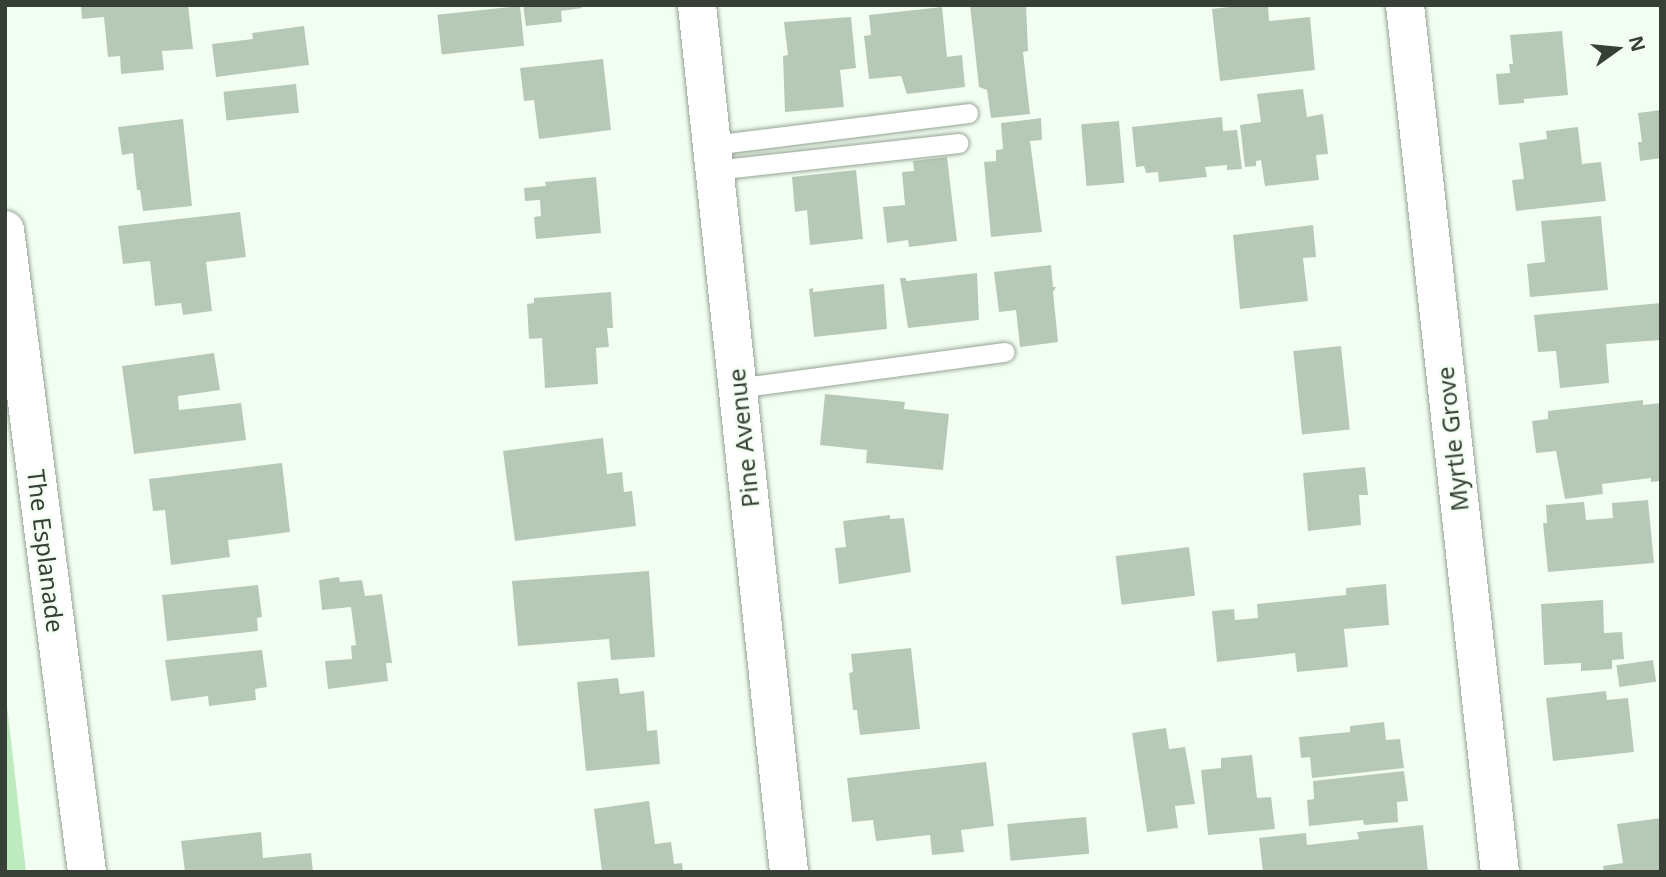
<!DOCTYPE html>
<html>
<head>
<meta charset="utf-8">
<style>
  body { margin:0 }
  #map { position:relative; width:1666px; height:877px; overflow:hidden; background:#f3fef3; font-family:"Noto Sans",sans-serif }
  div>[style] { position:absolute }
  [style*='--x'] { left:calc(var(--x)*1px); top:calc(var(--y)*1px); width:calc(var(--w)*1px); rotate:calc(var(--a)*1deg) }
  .green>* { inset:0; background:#beeac0 }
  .building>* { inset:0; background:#b6c9b7; transform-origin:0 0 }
  .roads { filter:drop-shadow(0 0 2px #93a493) drop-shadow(0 0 2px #93a493) }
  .lane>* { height:19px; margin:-9.5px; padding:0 9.5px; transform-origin:9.5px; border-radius:9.5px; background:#fff }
  .street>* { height:38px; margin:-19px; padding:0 19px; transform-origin:19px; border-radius:19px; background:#fff }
  .secondary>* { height:38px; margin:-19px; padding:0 19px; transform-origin:19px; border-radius:19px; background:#fff }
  span { translate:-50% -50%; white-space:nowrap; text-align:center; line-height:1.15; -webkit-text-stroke:5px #f3fef3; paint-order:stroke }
  .street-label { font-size:24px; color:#373f37 }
  .frame { position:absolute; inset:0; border:7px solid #373f37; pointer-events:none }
  .north { position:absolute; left:1582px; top:14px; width:70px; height:70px; -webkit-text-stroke:5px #f3fef3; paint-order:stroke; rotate:75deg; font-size:19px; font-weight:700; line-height:28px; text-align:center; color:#373f37 }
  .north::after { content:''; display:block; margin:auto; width:24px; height:32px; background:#373f37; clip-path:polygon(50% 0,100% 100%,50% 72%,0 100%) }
</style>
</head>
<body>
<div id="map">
  <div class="green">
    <div style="clip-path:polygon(5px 692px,9px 723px,26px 872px,5px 872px)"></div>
  </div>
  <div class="building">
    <div style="clip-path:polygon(81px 5px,188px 5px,193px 49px,162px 51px,164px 70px,121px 74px,120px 56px,108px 57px,104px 17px,82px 19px)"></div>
    <div style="clip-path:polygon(523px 5px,582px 5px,582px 8px,561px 11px,562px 22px,526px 26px)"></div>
    <div style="clip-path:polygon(970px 5px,1026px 5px,1028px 51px,1023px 52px,1030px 114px,991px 118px,987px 90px,979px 87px)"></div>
    <div style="clip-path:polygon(1246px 5px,1268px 5px,1269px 21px,1310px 17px,1315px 70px,1220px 81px,1212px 9px)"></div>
    <div style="left:520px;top:6px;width:40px;height:83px;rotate:84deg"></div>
    <div style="clip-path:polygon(942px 7px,947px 57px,962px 55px,965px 87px,907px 94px,901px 76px,869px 79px,864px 36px,871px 35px,869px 15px)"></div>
    <div style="clip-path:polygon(851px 17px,856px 68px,840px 70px,844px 107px,785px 112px,783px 56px,788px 55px,784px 22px)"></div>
    <div style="clip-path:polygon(304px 26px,309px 65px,216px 77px,212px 44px,253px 39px,252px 33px)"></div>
    <div style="clip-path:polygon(1562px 31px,1568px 95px,1524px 99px,1524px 103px,1499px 105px,1496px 74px,1510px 73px,1509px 64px,1513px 64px,1510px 35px)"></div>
    <div style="clip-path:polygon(603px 59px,611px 130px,539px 139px,534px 100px,524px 101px,520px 68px)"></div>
    <div style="left:296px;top:84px;width:29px;height:73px;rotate:84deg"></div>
    <div style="clip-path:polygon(1303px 89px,1307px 117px,1323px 114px,1328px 154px,1316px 155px,1319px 180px,1265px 186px,1261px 160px,1256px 161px,1256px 166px,1245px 167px,1240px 125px,1261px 122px,1257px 94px)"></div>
    <div style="clip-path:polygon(1661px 110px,1661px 158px,1640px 161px,1638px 142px,1642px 142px,1638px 113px)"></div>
    <div style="clip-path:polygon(1222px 117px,1223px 131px,1237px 130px,1242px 169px,1227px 170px,1227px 165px,1205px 167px,1207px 177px,1159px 182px,1158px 172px,1146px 173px,1144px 166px,1136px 167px,1132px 127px)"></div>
    <div style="clip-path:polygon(1041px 118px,1042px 140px,1030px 141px,1042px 232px,991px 237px,984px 162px,996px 161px,996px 150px,1003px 149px,1001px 123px)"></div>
    <div style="clip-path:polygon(183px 119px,192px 206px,143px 211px,140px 190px,137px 190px,133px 153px,122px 155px,118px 127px)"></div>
    <div style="left:1119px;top:121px;width:62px;height:38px;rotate:85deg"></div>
    <div style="clip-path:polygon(1578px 127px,1582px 164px,1601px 162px,1606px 201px,1516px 211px,1512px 180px,1524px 179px,1519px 143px,1547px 139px,1546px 131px)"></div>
    <div style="clip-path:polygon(947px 157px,957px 241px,909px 247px,908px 240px,887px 243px,883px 207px,905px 205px,902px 172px,914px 171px,913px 161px)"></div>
    <div style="clip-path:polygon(856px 170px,863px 239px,810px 245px,807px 210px,795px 212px,792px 177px)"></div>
    <div style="clip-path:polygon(596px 177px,601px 233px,536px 239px,534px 217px,541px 216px,540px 200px,525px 201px,524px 188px,546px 186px,545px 182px)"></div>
    <div style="clip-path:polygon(240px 212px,246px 257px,206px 262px,212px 311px,183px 315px,181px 303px,155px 306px,150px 261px,123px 264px,118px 226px)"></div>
    <div style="clip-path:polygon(1601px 216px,1608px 290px,1530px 297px,1527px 264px,1545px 262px,1541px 221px)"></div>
    <div style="clip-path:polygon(1313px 225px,1316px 257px,1303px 258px,1308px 301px,1240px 309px,1233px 235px)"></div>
    <div style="clip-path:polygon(1051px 265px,1053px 287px,1056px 287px,1053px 292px,1058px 342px,1020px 347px,1016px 310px,999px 312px,994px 272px)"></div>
    <div style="clip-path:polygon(977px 273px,979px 320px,908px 328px,900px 278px,906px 278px,906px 281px)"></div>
    <div style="clip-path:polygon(884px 284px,887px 329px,814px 337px,809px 289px,813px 288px,813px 292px)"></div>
    <div style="clip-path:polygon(611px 292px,613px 328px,607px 328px,609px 347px,596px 348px,598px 384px,545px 388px,542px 338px,529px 339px,527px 304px,534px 303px,534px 298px)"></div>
    <div style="clip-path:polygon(1661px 303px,1661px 340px,1606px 344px,1609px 383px,1560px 388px,1556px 351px,1538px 352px,1534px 315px)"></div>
    <div style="left:1341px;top:346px;width:84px;height:48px;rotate:84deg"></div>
    <div style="clip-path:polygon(214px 353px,220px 390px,178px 396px,179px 410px,241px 403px,246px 440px,134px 454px,122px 366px)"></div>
    <div style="clip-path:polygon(825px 394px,905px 402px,904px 409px,949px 414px,943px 470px,866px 463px,867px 450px,820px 445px)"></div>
    <div style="clip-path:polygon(1643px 400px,1643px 405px,1661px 403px,1661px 481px,1651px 482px,1651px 478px,1602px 484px,1603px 494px,1565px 499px,1556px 451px,1536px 453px,1532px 421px,1548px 419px,1548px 411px)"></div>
    <div style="clip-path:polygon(603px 438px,607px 474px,622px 472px,624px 492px,632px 491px,636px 526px,515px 541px,503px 451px)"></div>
    <div style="clip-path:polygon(282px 463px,290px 532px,228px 540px,230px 557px,171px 565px,165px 510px,153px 511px,149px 479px)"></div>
    <div style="clip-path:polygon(1365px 467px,1368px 495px,1359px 495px,1361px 525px,1308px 531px,1303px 473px)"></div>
    <div style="clip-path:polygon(1648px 500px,1654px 563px,1548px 572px,1543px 523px,1547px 523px,1546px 505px,1584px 502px,1586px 520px,1613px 518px,1612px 503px)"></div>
    <div style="clip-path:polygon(890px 515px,890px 519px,904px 518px,911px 572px,839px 584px,835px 548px,846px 547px,843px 521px)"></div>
    <div style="left:1189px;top:547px;width:49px;height:74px;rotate:83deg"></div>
    <div style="clip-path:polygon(649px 571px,655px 657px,611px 660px,609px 639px,518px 646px,512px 581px)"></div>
    <div style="clip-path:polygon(339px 577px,340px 582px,362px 580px,365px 596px,382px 594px,392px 663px,386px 663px,388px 681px,328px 689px,325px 661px,352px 659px,351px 646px,356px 645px,351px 607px,322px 610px,319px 580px)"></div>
    <div style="clip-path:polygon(1386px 584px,1389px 625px,1344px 629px,1348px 667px,1297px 672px,1295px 653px,1217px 662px,1212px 611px,1234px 609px,1235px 620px,1258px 618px,1257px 604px,1346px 595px,1346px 588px)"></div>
    <div style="clip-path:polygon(258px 585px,262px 617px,257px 618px,258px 631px,167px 641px,162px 595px)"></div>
    <div style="clip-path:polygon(1603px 600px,1604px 633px,1622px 632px,1624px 659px,1612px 660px,1612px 669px,1581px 671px,1581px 663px,1544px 665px,1541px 604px)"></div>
    <div style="clip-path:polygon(911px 648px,920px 729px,860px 735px,857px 710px,853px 710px,849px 673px,853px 672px,851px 654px)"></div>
    <div style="clip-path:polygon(262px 650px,267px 687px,255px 689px,256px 700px,209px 706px,208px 696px,171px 701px,165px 660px)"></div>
    <div style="left:1653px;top:660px;width:22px;height:37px;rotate:82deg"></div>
    <div style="clip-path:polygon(618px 678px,620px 694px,644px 691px,647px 731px,657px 730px,660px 764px,586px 771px,577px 682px)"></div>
    <div style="clip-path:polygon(1606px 691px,1607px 700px,1628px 698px,1634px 752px,1553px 761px,1546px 698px)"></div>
    <div style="clip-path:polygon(1384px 722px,1386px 740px,1400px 739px,1404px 768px,1312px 778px,1310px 757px,1301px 758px,1299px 737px,1350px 732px,1350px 726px)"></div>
    <div style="clip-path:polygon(1166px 728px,1169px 749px,1185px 747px,1195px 804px,1175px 806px,1178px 828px,1147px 832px,1132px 733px)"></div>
    <div style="clip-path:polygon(1252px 755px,1257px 798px,1271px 797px,1275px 829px,1208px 835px,1201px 770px,1221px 768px,1221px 758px)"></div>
    <div style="clip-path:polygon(986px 762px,994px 826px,961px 830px,964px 852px,932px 855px,930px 835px,876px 841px,873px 820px,852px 822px,847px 778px)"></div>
    <div style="clip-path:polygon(1404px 771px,1408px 801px,1397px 802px,1398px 822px,1364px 825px,1363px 820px,1309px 826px,1307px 800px,1314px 799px,1313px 781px)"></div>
    <div style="clip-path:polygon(649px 801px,655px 844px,671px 842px,674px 864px,682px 863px,683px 872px,602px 872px,594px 809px)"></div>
    <div style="left:1086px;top:817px;width:37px;height:79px;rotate:85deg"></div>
    <div style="clip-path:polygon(1661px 818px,1661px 872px,1604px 872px,1603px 866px,1623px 863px,1617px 824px)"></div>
    <div style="clip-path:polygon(1423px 825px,1428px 872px,1263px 872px,1259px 838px,1306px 833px,1307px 845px,1359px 839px,1357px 832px)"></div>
    <div style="clip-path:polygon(261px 832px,263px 858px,311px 853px,313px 872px,185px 872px,181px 841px)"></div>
  </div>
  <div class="roads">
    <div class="lane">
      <div style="--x:712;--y:145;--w:258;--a:-7.1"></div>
      <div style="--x:714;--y:170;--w:246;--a:-6.3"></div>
      <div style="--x:737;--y:388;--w:270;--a:-7.7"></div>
    </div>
    <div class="street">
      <div style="--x:697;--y:5;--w:872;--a:83.94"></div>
      <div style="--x:1405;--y:5;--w:872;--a:83.75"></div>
    </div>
    <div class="secondary">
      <div style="--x:5;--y:230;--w:647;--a:82.72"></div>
    </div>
  </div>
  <div class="street-label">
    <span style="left:743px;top:438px;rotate:-96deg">Pine Avenue</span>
    <span style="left:1452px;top:439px;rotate:-96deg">Myrtle Grove</span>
    <span style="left:46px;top:551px;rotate:83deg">The Esplanade</span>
  </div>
  <div class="frame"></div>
  <div class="north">N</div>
</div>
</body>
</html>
